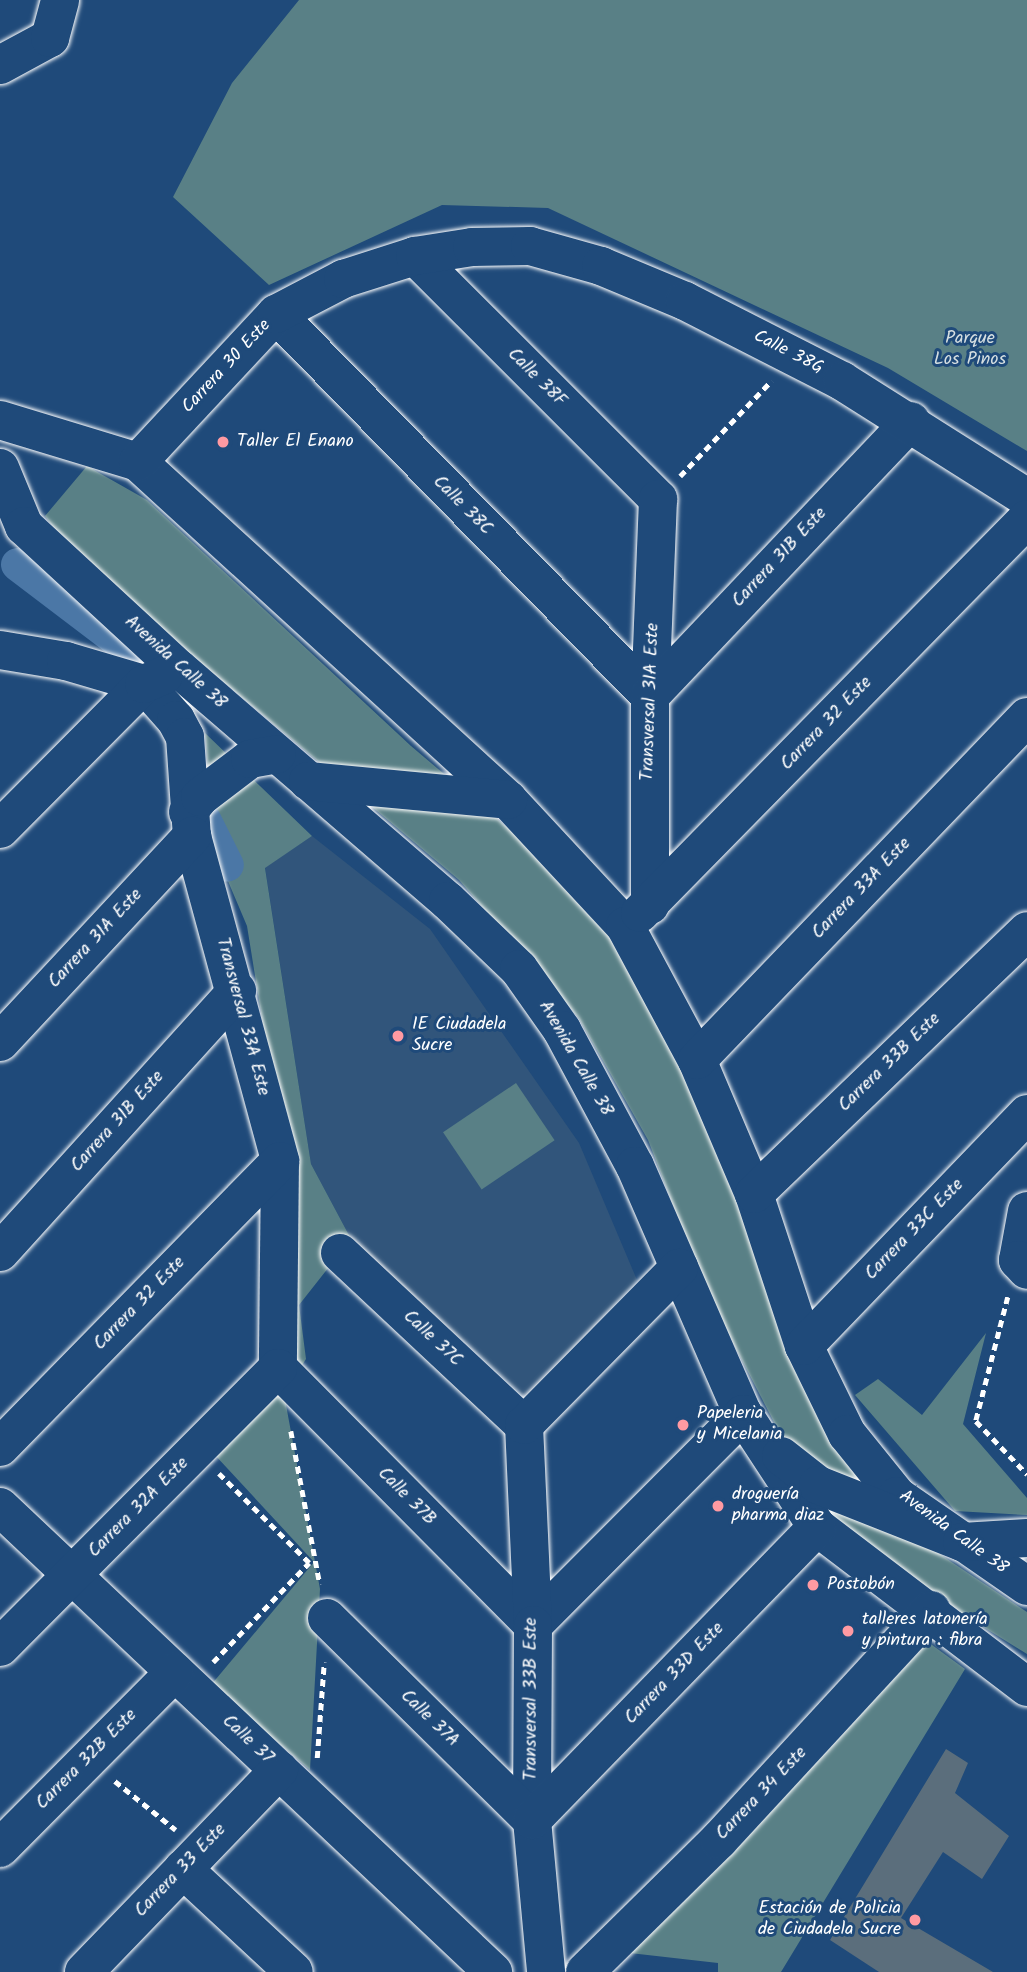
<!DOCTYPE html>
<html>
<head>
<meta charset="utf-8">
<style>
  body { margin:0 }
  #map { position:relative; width:1027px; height:1972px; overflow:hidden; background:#1f4a7a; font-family:Kalam,sans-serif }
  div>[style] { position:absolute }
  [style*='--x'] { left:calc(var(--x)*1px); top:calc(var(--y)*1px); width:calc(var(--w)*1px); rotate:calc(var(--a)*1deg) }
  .built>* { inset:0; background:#31557b }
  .green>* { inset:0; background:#598086; transform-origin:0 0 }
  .canal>* { height:33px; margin:-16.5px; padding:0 16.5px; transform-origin:16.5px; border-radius:16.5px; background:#4b77a6 }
  .building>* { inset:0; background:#5b6e7c }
  .path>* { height:4.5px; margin-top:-2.25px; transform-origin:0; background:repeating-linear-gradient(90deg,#fff 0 7px,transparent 0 12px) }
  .roads { filter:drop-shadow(0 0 2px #fff) drop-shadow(0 0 2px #fff) }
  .minor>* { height:38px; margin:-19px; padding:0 19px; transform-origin:19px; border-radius:19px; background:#1f4a7a }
  .dots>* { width:19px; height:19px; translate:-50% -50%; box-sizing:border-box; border:4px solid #1f4a7a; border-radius:50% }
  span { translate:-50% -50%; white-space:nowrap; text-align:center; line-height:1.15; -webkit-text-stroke:6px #1f4a7a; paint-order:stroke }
  .park-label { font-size:18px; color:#d6dfe1 }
  .street-label { font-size:18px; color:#fff }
  .poi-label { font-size:18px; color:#fff }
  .left { translate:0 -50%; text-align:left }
  .right { translate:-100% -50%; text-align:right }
</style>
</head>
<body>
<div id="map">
  <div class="built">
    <div style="clip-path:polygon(312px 836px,430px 929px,579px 1143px,637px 1280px,527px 1399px,351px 1239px,311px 1164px,265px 867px)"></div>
  </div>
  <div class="green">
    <div style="clip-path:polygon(299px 0,1027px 0,1027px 451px,888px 368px,548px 208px,442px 205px,269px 285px,173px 197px,232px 83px)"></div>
    <div style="clip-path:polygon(87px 466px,147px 500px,411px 746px,516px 835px,611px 933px,726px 1152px,754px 1244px,935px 1551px,1027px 1612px,1027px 1654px,935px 1597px,818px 1507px,706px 1291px,648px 1140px,578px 1017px,459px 880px,75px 557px,45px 516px)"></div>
    <div style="clip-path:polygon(205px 733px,312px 836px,265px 868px,311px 1164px,351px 1239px,299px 1305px,306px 1359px,284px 1394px,320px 1589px,310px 1770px,211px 1685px,314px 1562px,214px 1454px,265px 1403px,283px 1149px,247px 926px,214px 848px)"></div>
    <div style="left:516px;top:1083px;width:69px;height:88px;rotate:56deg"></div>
    <div style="clip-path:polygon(986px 1333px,963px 1424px,1027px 1498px,1027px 1515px,955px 1511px,855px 1395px,878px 1379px,922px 1415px)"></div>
    <div style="clip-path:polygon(928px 1642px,965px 1669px,781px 1972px,718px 1972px,718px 1963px,621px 1952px,613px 1972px,600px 1972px)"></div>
  </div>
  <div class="canal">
    <div style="--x:17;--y:564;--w:158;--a:37.3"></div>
    <div style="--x:204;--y:819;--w:51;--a:63.4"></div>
  </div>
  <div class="building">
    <div style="clip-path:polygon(946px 1749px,968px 1763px,955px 1793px,1009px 1836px,982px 1879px,943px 1852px,901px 1918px,993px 1972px,879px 1972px,830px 1940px)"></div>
  </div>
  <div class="path">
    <div style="--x:680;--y:476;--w:132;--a:-46.2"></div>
    <div style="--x:1008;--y:1297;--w:128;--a:104.5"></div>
    <div style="--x:976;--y:1421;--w:74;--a:46.1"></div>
    <div style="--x:291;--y:1431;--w:156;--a:79.3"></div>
    <div style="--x:213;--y:1662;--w:138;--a:-45.9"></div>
    <div style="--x:309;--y:1563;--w:127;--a:-135.3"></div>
    <div style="--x:317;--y:1758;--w:96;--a:-85.8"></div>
    <div style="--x:115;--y:1781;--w:78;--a:38.8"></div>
  </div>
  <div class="roads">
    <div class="minor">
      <div style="--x:0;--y:65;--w:57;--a:-28.4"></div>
      <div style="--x:50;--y:38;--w:39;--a:-75"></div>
      <div style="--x:415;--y:256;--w:344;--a:45"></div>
      <div style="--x:658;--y:499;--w:197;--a:92.3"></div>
      <div style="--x:650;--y:696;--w:209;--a:90"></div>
      <div style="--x:276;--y:314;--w:535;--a:45.61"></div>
      <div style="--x:650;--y:696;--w:379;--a:-46.5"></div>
      <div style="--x:0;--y:420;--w:144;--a:16.9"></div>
      <div style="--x:138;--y:462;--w:501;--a:42.41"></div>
      <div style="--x:508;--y:800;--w:172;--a:47.1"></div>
      <div style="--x:625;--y:926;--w:152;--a:61.8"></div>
      <div style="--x:697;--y:1060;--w:146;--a:67"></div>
      <div style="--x:754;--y:1194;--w:160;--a:71.8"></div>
      <div style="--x:804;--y:1346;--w:98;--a:64"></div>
      <div style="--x:847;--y:1434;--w:80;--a:51.1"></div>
      <div style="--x:897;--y:1496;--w:158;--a:34.7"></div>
      <div style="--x:138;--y:462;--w:202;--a:-47"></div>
      <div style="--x:276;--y:314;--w:76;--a:-27.6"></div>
      <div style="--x:343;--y:279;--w:76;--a:-17.7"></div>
      <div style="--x:415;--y:256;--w:58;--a:-9"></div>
      <div style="--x:472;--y:247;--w:58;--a:-1"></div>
      <div style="--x:530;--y:246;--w:74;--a:15.7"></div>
      <div style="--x:601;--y:266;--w:91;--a:22.6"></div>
      <div style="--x:685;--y:301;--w:176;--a:27"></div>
      <div style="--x:842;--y:381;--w:219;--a:32.3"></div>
      <div style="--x:0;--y:468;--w:63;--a:67.5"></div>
      <div style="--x:24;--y:526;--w:211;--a:42.7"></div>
      <div style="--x:179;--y:669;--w:355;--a:40.8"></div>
      <div style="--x:448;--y:901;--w:98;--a:43.8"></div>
      <div style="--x:519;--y:969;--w:75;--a:54.8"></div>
      <div style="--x:562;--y:1030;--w:154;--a:61.8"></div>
      <div style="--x:635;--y:1166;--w:270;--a:66.5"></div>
      <div style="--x:743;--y:1414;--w:135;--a:56.8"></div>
      <div style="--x:817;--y:1527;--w:264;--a:37.3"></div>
      <div style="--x:0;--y:650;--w:67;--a:9.5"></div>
      <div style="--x:66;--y:661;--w:81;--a:16.4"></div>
      <div style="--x:144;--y:684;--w:48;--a:48.4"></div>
      <div style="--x:176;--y:720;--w:19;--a:62"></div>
      <div style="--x:185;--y:737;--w:99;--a:86"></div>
      <div style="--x:192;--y:836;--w:337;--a:74.8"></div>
      <div style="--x:280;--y:1161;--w:207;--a:90.6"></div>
      <div style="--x:308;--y:781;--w:201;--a:5.4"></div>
      <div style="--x:188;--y:812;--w:19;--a:-51"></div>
      <div style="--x:200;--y:797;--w:63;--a:-37.2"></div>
      <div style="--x:250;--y:759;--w:27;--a:-10"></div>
      <div style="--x:0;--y:829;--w:204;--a:-45.2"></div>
      <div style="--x:144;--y:684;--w:22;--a:-24"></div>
      <div style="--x:640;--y:913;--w:552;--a:-45.51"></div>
      <div style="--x:0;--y:1042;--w:282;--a:-47"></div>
      <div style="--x:697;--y:1060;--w:476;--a:-46.1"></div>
      <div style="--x:754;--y:1194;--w:379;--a:-43.9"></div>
      <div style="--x:1027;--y:1211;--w:50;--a:100.4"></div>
      <div style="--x:1018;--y:1260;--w:13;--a:48"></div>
      <div style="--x:0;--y:1252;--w:353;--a:-47.8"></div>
      <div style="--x:340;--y:1253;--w:252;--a:43.1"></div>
      <div style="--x:804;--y:1346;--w:322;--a:-46.1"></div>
      <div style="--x:278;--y:1368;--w:362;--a:45.2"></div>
      <div style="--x:533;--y:1625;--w:298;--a:-45.1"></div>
      <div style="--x:524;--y:1425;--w:200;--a:87.4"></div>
      <div style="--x:533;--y:1625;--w:195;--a:90.3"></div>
      <div style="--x:532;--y:1820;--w:153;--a:84.7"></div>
      <div style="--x:524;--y:1425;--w:221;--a:-45.4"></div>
      <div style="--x:0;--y:1447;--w:400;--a:-45.6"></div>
      <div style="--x:781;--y:1456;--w:47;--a:38.1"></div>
      <div style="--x:818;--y:1485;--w:155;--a:21.6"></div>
      <div style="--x:962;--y:1542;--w:65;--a:-3.5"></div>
      <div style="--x:0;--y:1507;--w:678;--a:43.33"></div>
      <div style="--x:327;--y:1618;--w:288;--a:44.6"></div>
      <div style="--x:532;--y:1820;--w:409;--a:-45.8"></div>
      <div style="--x:0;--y:1647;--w:394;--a:-45.1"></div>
      <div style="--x:0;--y:1848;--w:248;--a:-45.2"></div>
      <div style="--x:183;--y:1869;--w:151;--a:42.9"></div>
      <div style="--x:84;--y:1972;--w:281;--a:-46"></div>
      <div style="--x:585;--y:1972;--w:188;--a:-44.6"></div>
      <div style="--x:719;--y:1840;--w:313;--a:-47.3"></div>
    </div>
  </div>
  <div class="dots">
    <div style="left:223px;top:442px;background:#ff9aa2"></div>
    <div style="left:398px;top:1036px;background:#ff9aa2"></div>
    <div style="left:683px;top:1425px;background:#ff9aa2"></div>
    <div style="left:718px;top:1506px;background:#ff9aa2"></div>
    <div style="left:813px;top:1585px;background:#ff9aa2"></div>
    <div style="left:848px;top:1631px;background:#ff9aa2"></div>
    <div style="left:915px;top:1920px;background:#ff9aa2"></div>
  </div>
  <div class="park-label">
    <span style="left:970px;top:350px">Parque<br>Los Pinos</span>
  </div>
  <div class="street-label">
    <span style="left:788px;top:353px;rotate:27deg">Calle 38G</span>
    <span style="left:227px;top:367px;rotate:-47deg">Carrera 30 Este</span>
    <span style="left:536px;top:378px;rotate:45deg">Calle 38F</span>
    <span style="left:462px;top:506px;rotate:45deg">Calle 38C</span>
    <span style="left:780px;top:558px;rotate:-47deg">Carrera 31B Este</span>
    <span style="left:175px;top:663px;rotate:42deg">Avenida Calle 38</span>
    <span style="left:651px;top:702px;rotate:-88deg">Transversal 31A Este</span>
    <span style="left:827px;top:724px;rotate:-46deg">Carrera 32 Este</span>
    <span style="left:862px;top:889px;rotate:-46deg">Carrera 33A Este</span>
    <span style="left:96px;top:939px;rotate:-47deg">Carrera 31A Este</span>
    <span style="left:242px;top:1017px;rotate:75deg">Transversal 33A Este</span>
    <span style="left:575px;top:1059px;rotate:60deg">Avenida Calle 38</span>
    <span style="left:890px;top:1063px;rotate:-44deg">Carrera 33B Este</span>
    <span style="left:118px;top:1122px;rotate:-48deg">Carrera 31B Este</span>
    <span style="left:915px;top:1230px;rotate:-46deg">Carrera 33C Este</span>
    <span style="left:140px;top:1304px;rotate:-46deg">Carrera 32 Este</span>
    <span style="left:432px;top:1339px;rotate:43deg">Calle 37C</span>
    <span style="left:406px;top:1497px;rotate:45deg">Calle 37B</span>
    <span style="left:139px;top:1508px;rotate:-45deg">Carrera 32A Este</span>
    <span style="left:953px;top:1533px;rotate:36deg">Avenida Calle 38</span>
    <span style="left:675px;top:1674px;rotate:-46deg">Carrera 33D Este</span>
    <span style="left:532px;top:1699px;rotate:-90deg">Transversal 33B Este</span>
    <span style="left:429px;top:1719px;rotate:44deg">Calle 37A</span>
    <span style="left:247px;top:1740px;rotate:43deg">Calle 37</span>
    <span style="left:87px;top:1760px;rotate:-45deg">Carrera 32B Este</span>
    <span style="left:762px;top:1794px;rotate:-46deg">Carrera 34 Este</span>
    <span style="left:181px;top:1871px;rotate:-46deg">Carrera 33 Este</span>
  </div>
  <div class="poi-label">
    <span class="left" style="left:237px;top:442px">Taller El Enano</span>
    <span class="left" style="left:412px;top:1036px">IE Ciudadela<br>Sucre</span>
    <span class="left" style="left:697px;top:1425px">Papeleria<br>y Micelania</span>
    <span class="left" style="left:732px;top:1506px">droguería<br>pharma diaz</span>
    <span class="left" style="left:827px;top:1585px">Postobón</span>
    <span class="left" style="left:862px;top:1631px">talleres latonería<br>y pintura : fibra</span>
    <span class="right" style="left:901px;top:1920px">Estación de Policia<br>de Ciudadela Sucre</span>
  </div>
</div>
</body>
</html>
